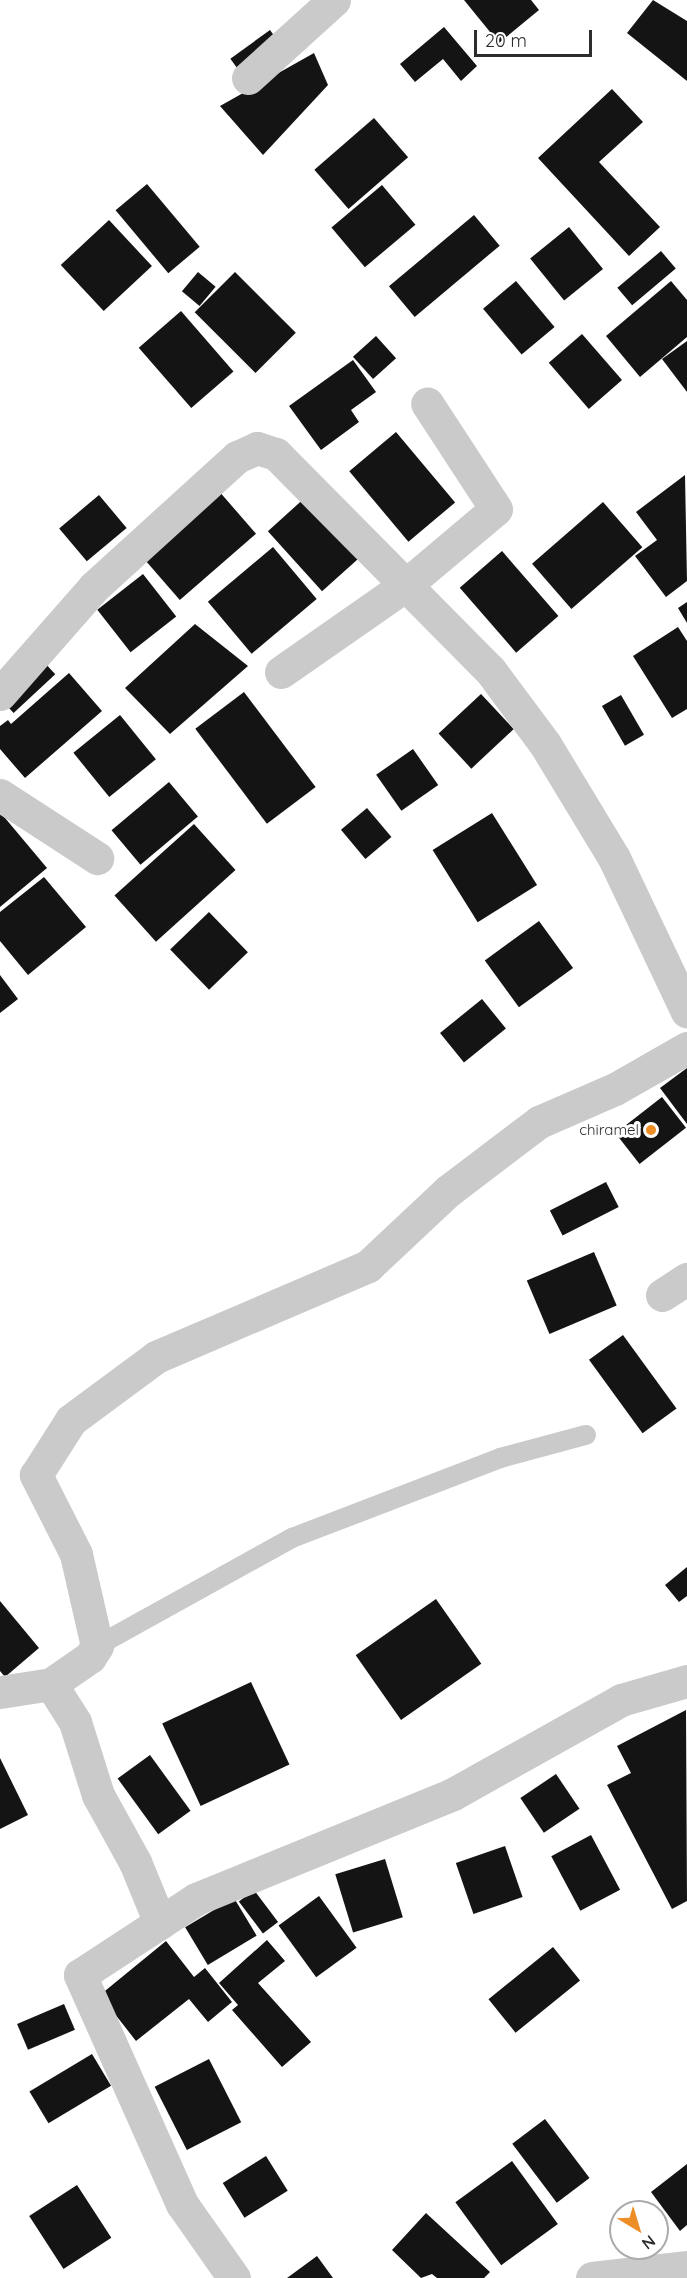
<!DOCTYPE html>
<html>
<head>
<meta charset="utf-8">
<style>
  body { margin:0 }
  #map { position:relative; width:687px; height:2278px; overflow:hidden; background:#fff; font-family:Quicksand,sans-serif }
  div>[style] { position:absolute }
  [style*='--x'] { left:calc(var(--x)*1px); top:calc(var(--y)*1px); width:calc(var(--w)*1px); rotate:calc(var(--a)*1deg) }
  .building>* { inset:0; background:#141414; transform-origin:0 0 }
  .lane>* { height:20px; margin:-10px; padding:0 10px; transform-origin:10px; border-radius:10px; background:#cacaca }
  .street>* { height:33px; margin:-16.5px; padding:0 16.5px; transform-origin:16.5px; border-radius:16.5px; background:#cacaca }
  .dots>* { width:16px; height:16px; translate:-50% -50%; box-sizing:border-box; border:3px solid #fff; border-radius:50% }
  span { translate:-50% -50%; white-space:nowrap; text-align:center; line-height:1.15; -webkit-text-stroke:6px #fff; paint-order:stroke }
  .poi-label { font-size:15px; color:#2d2d2d }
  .right { translate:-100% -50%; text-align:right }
  .north { position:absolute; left:609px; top:2200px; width:60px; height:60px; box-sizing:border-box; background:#fff; border:2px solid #ababab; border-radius:50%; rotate:142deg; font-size:16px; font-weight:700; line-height:24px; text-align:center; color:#2d2d2d }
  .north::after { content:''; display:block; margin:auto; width:21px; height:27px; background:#ed8d26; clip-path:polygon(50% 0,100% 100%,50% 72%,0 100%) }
  .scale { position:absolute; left:474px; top:30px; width:118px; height:27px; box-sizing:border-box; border:3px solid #2d2d2d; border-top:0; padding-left:8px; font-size:18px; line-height:21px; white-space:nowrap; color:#2d2d2d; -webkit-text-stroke:4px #fff; paint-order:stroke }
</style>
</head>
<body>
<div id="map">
  <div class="building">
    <div style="clip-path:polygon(464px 0,531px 0,539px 10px,499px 43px)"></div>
    <div style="clip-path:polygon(653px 0,687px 21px,687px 81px,627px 33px)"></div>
    <div style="clip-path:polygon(444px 27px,477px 66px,461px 81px,443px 59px,415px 82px,400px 64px)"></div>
    <div style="left:270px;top:30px;width:26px;height:49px;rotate:54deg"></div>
    <div style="clip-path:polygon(314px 53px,328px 85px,263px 155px,220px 106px)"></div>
    <div style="clip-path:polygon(612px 89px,643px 122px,599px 162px,660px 227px,629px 256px,538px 158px)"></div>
    <div style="left:374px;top:118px;width:52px;height:79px;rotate:49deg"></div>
    <div style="left:147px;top:184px;width:82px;height:41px;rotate:50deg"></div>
    <div style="left:382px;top:185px;width:52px;height:66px;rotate:50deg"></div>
    <div style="left:474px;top:215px;width:40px;height:111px;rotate:50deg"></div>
    <div style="left:109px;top:220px;width:63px;height:66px;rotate:47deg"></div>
    <div style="left:569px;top:227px;width:54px;height:50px;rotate:51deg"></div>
    <div style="left:661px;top:251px;width:23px;height:57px;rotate:50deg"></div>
    <div style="left:198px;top:272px;width:23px;height:25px;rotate:40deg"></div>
    <div style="left:235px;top:272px;width:86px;height:57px;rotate:45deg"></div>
    <div style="left:516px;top:281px;width:60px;height:43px;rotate:50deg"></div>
    <div style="clip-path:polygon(671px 281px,687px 300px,687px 337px,640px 377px,606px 336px)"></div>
    <div style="left:181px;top:311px;width:80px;height:56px;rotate:49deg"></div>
    <div style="left:582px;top:334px;width:61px;height:44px;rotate:49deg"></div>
    <div style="left:376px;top:336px;width:30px;height:31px;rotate:48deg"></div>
    <div style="clip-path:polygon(687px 341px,687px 392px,662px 359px)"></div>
    <div style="clip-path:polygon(353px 360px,376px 392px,351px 410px,359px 422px,321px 450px,289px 406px)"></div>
    <div style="left:396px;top:432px;width:92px;height:61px;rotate:50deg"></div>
    <div style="clip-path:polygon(685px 475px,687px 581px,666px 597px,635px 556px,657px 540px,636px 512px)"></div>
    <div style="left:218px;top:490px;width:58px;height:101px;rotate:49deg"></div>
    <div style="left:99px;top:495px;width:43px;height:52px;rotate:50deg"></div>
    <div style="left:308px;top:495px;width:81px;height:54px;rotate:48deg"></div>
    <div style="left:603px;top:502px;width:60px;height:94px;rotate:49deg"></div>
    <div style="left:273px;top:547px;width:68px;height:85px;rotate:50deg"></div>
    <div style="left:502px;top:551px;width:86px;height:56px;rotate:49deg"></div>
    <div style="left:143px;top:574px;width:54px;height:58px;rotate:52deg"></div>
    <div style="clip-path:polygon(687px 602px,687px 623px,678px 608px)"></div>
    <div style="clip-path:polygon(195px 624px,248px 666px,170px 734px,125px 688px)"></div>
    <div style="clip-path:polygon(678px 627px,687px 641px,687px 709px,672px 718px,633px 656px)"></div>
    <div style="left:43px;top:661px;width:18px;height:57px;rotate:47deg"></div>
    <div style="clip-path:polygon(69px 673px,102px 711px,25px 778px,0 749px,0 726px,8px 720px,11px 724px)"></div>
    <div style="left:244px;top:692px;width:119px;height:61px;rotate:53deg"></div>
    <div style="left:481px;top:694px;width:48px;height:58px;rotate:47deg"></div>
    <div style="left:621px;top:695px;width:46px;height:22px;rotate:60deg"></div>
    <div style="left:120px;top:715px;width:57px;height:60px;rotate:51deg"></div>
    <div style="left:413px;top:749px;width:44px;height:45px;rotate:55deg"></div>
    <div style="left:169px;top:782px;width:45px;height:75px;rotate:50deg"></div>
    <div style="left:367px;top:808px;width:38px;height:34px;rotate:50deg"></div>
    <div style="clip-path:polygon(0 812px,47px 868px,0 907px)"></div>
    <div style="left:492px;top:813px;width:85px;height:70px;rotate:58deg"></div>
    <div style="left:194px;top:824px;width:62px;height:107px;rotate:48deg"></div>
    <div style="clip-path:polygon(44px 877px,86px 927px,28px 975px,0 941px,0 912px)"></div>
    <div style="left:209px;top:912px;width:56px;height:54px;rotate:46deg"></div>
    <div style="left:539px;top:921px;width:58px;height:67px;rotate:54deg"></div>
    <div style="clip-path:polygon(0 975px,18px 999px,0 1013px)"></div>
    <div style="left:482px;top:999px;width:38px;height:54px;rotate:51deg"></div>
    <div style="clip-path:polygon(687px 1068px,687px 1124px,660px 1088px)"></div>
    <div style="left:662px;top:1097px;width:39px;height:59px;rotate:52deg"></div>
    <div style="left:606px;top:1182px;width:28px;height:63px;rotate:63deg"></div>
    <div style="left:594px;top:1252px;width:58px;height:73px;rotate:67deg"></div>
    <div style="left:623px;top:1335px;width:91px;height:42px;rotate:54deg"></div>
    <div style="clip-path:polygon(687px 1567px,687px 1596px,679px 1602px,665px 1585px)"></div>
    <div style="left:436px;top:1599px;width:79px;height:98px;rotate:55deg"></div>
    <div style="clip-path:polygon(0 1601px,39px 1648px,5px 1677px,0 1671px)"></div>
    <div style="left:251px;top:1682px;width:91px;height:98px;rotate:65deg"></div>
    <div style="clip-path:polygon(686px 1710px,687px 1901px,672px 1909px,607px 1785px,631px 1773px,617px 1746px)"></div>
    <div style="left:150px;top:1755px;width:69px;height:40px;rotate:54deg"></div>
    <div style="clip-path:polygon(0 1758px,28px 1815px,0 1829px)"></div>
    <div style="left:556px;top:1774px;width:42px;height:43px;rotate:56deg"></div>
    <div style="left:591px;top:1835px;width:62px;height:45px;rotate:62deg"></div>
    <div style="left:505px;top:1846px;width:54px;height:52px;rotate:71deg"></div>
    <div style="left:385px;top:1859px;width:61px;height:52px;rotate:73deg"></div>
    <div style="left:254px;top:1890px;width:40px;height:19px;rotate:53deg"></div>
    <div style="left:319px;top:1896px;width:64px;height:50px;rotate:54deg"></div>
    <div style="left:234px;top:1898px;width:44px;height:57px;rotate:59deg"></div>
    <div style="clip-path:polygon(267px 1940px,285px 1961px,258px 1983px,311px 2042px,282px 2067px,232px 2010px,238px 2005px,219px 1983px)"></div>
    <div style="clip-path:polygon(166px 1941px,194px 1977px,205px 1968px,232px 2002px,208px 2022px,189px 1999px,136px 2041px,100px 1995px)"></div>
    <div style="left:553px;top:1947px;width:43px;height:83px;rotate:51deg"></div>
    <div style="left:64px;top:2004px;width:28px;height:51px;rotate:67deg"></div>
    <div style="left:92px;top:2054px;width:37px;height:73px;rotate:59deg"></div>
    <div style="left:209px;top:2059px;width:71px;height:61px;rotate:63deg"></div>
    <div style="left:545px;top:2119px;width:74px;height:41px;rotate:53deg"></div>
    <div style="left:266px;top:2156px;width:41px;height:51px;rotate:58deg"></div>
    <div style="left:512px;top:2161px;width:78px;height:70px;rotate:54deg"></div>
    <div style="clip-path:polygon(687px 2164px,687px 2225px,680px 2231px,651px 2192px)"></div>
    <div style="left:77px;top:2185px;width:63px;height:57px;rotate:57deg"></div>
    <div style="clip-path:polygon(426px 2213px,490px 2272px,484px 2278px,437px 2278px,432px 2274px,421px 2278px,392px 2250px)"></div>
    <div style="clip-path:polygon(317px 2256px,333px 2278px,287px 2278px)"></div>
  </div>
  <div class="lane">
    <div style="--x:97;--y:1646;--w:223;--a:-29"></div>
    <div style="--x:292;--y:1538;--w:223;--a:-21"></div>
    <div style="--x:500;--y:1458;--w:89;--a:-15"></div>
  </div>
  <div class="street">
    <div style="--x:248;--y:78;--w:116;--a:-42.2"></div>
    <div style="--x:281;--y:672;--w:154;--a:-34.9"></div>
    <div style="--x:407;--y:584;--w:116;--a:-40.1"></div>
    <div style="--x:496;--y:509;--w:126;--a:-123.1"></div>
    <div style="--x:0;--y:694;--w:142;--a:-48.7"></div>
    <div style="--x:94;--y:587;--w:193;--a:-42.3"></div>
    <div style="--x:237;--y:457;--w:22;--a:-24"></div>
    <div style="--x:257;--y:448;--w:20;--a:18"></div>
    <div style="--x:276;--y:454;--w:304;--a:45.3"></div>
    <div style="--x:490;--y:670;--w:92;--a:53.4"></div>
    <div style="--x:545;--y:744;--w:133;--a:58.8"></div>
    <div style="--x:614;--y:858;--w:170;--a:64.6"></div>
    <div style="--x:0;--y:795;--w:116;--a:33"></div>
    <div style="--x:662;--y:1295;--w:30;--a:-33"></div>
    <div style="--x:51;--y:1684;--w:47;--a:-34.7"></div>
    <div style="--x:90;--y:1657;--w:13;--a:-58"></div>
    <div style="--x:97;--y:1646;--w:94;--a:-102.9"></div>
    <div style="--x:76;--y:1554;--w:89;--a:-116.9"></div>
    <div style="--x:36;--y:1475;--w:65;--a:-57.5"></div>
    <div style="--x:71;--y:1420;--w:106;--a:-36.5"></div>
    <div style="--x:156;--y:1357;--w:231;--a:-23.2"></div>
    <div style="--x:368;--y:1266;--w:110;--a:-43.2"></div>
    <div style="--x:448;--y:1191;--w:114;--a:-37.2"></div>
    <div style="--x:539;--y:1122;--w:83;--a:-23.5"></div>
    <div style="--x:615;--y:1089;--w:83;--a:-29.7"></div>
    <div style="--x:0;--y:1692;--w:52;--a:-8.9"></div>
    <div style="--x:51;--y:1684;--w:45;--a:57.7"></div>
    <div style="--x:75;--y:1722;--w:77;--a:72.5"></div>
    <div style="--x:98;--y:1795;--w:77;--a:61.1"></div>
    <div style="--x:135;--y:1862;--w:66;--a:67.7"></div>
    <div style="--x:234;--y:2278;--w:90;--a:-125.1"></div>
    <div style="--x:182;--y:2204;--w:251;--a:-114"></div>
    <div style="--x:80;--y:1975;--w:139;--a:-33.2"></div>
    <div style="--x:196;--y:1899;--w:278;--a:-22.2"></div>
    <div style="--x:453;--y:1794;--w:193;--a:-29.2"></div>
    <div style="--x:621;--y:1700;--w:69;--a:-16.1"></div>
    <div style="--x:592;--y:2278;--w:96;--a:-6.6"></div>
  </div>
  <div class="dots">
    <div style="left:651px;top:1130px;background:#ed8d26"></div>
  </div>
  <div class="poi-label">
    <span class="right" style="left:639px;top:1130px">chiramel</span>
  </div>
  <div class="north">N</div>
  <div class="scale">20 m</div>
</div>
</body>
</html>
